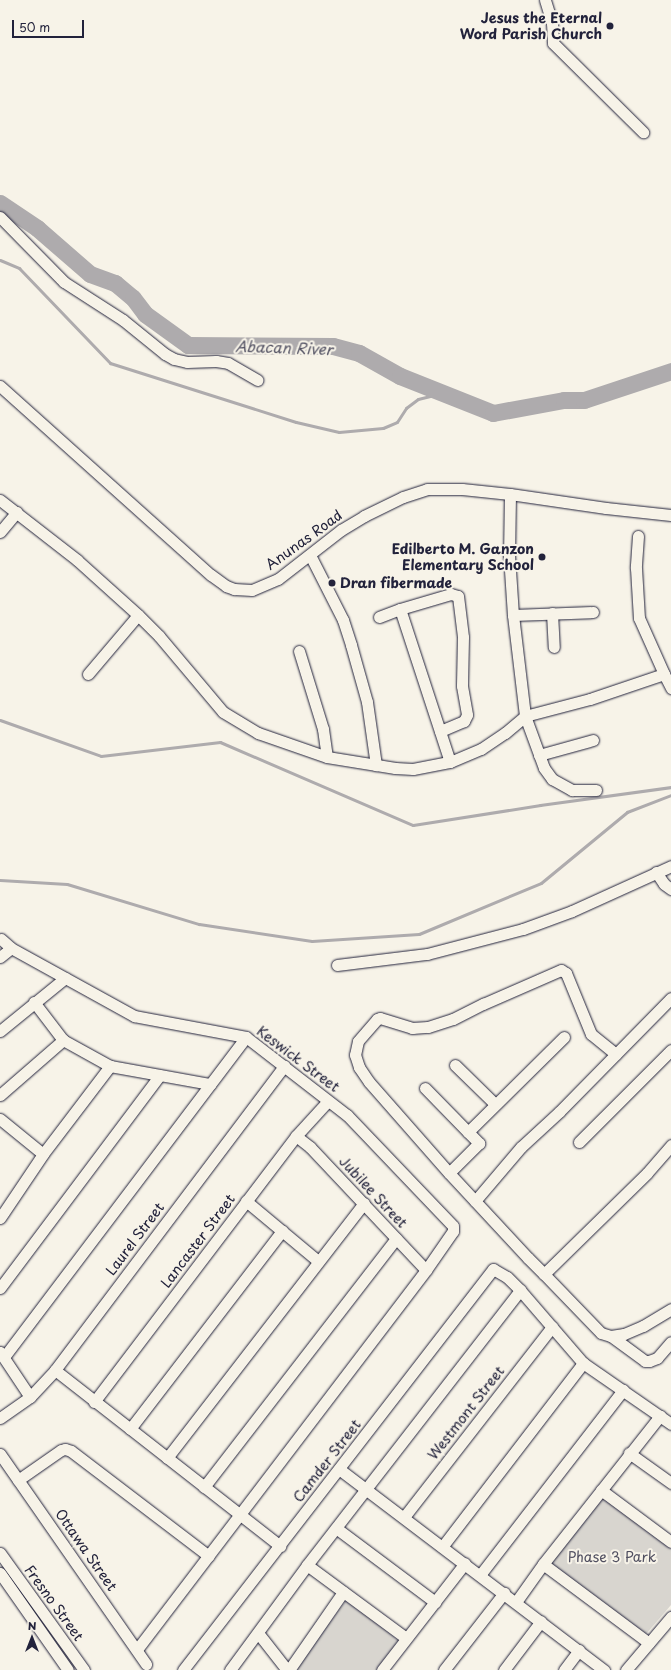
<!DOCTYPE html>
<html>
<head>
<meta charset="utf-8">
<style>
  body { margin:0 }
  #map { position:relative; width:671px; height:1670px; overflow:hidden; background:#f7f3e8; font-family:"Playpen Sans",sans-serif }
  div>[style] { position:absolute }
  [style*='--x'] { left:calc(var(--x)*1px); top:calc(var(--y)*1px); width:calc(var(--w)*1px); rotate:calc(var(--a)*1deg) }
  .green>* { inset:0; background:#d8d5cf }
  .stream>* { height:3px; margin:-1.5px; padding:0 1.5px; transform-origin:1.5px; border-radius:1.5px; background:#aeabad }
  .river>* { height:17px; margin:-8.5px; padding:0 8.5px; transform-origin:8.5px; border-radius:8.5px; background:#aeabad }
  .roads { filter:drop-shadow(0 0 1px #22223b) drop-shadow(0 0 1px #22223b) }
  .minor>* { height:11px; margin:-5.5px; padding:0 5.5px; transform-origin:5.5px; border-radius:5.5px; background:#f7f3e8 }
  .dots>* { width:11px; height:11px; translate:-50% -50%; box-sizing:border-box; border:2px solid #f7f3e8; border-radius:50% }
  span { translate:-50% -50%; white-space:nowrap; text-align:center; line-height:1.15; -webkit-text-stroke:4px #f7f3e8; paint-order:stroke }
  .poi-label { font-size:14px; color:#22223b; font-weight:700 }
  .right { translate:-100% -50%; text-align:right }
  .left { translate:0 -50%; text-align:left }
  .street-label { font-size:14px; color:#22223b }
  .park-label { font-size:14px; color:#504f60 }
  .water-label { font-size:15px; color:#535263; font-style:italic }
  .north { position:absolute; left:12px; top:1618px; width:40px; height:40px; -webkit-text-stroke:3px #f7f3e8; paint-order:stroke; rotate:0deg; font-size:11px; font-weight:700; line-height:16px; text-align:center; color:#22223b }
  .north::after { content:''; display:block; margin:auto; width:14px; height:18px; background:#22223b; clip-path:polygon(50% 0,100% 100%,50% 72%,0 100%) }
  .scale { position:absolute; left:12px; top:20px; width:72px; height:18px; box-sizing:border-box; border:2px solid #22223b; border-top:0; padding-left:5px; font-size:12px; line-height:14px; white-space:nowrap; color:#22223b; -webkit-text-stroke:3px #f7f3e8; paint-order:stroke }
</style>
</head>
<body>
<div id="map">
  <div class="green">
    <div style="clip-path:polygon(602px 1496px,671px 1549px,671px 1605px,646px 1634px,548px 1562px)"></div>
    <div style="clip-path:polygon(348px 1598px,400px 1642px,381px 1670px,294px 1670px)"></div>
  </div>
  <div class="stream">
    <div style="--x:0;--y:260;--w:21;--a:23"></div>
    <div style="--x:19;--y:268;--w:132;--a:46.2"></div>
    <div style="--x:110;--y:363;--w:195;--a:17.6"></div>
    <div style="--x:296;--y:422;--w:44;--a:13.1"></div>
    <div style="--x:339;--y:432;--w:44;--a:-5.2"></div>
    <div style="--x:383;--y:428;--w:15;--a:-23"></div>
    <div style="--x:397;--y:422;--w:17;--a:-57"></div>
    <div style="--x:406;--y:408;--w:15;--a:-37"></div>
    <div style="--x:418;--y:399;--w:25;--a:-14"></div>
    <div style="--x:0;--y:720;--w:107;--a:19.6"></div>
    <div style="--x:101;--y:756;--w:120;--a:-6.7"></div>
    <div style="--x:220;--y:742;--w:210;--a:23.3"></div>
    <div style="--x:413;--y:825;--w:129;--a:-8.9"></div>
    <div style="--x:540;--y:805;--w:132;--a:-7.8"></div>
    <div style="--x:0;--y:880;--w:67;--a:3.4"></div>
    <div style="--x:67;--y:884;--w:138;--a:16.9"></div>
    <div style="--x:199;--y:924;--w:114;--a:8.6"></div>
    <div style="--x:312;--y:941;--w:107;--a:-3.7"></div>
    <div style="--x:419;--y:934;--w:132;--a:-22.7"></div>
    <div style="--x:541;--y:883;--w:112;--a:-39.5"></div>
    <div style="--x:627;--y:812;--w:47;--a:-21.1"></div>
  </div>
  <div class="river">
    <div style="--x:0;--y:203;--w:45;--a:34"></div>
    <div style="--x:37;--y:228;--w:70;--a:41"></div>
    <div style="--x:90;--y:274;--w:27;--a:20"></div>
    <div style="--x:115;--y:283;--w:23;--a:40"></div>
    <div style="--x:133;--y:298;--w:20;--a:53"></div>
    <div style="--x:145;--y:314;--w:53;--a:35.8"></div>
    <div style="--x:188;--y:345;--w:145;--a:0.4"></div>
    <div style="--x:333;--y:346;--w:27;--a:15"></div>
    <div style="--x:359;--y:353;--w:47;--a:29.3"></div>
    <div style="--x:400;--y:376;--w:100;--a:21.7"></div>
    <div style="--x:493;--y:413;--w:72;--a:-10.4"></div>
    <div style="--x:564;--y:400;--w:20;--a:0"></div>
    <div style="--x:584;--y:400;--w:92;--a:-18.4"></div>
  </div>
  <div class="roads">
    <div class="minor">
      <div style="--x:545;--y:0;--w:24;--a:73"></div>
      <div style="--x:552;--y:23;--w:20;--a:87"></div>
      <div style="--x:553;--y:43;--w:127;--a:44.7"></div>
      <div style="--x:0;--y:217;--w:91;--a:45.4"></div>
      <div style="--x:64;--y:282;--w:70;--a:32.8"></div>
      <div style="--x:123;--y:320;--w:54;--a:39"></div>
      <div style="--x:165;--y:354;--w:10;--a:29"></div>
      <div style="--x:174;--y:359;--w:13;--a:13"></div>
      <div style="--x:187;--y:362;--w:29;--a:-2"></div>
      <div style="--x:216;--y:361;--w:12;--a:9"></div>
      <div style="--x:228;--y:363;--w:34;--a:30"></div>
      <div style="--x:0;--y:386;--w:283;--a:41.9"></div>
      <div style="--x:211;--y:575;--w:19;--a:36"></div>
      <div style="--x:226;--y:586;--w:9;--a:21"></div>
      <div style="--x:234;--y:589;--w:18;--a:3"></div>
      <div style="--x:252;--y:590;--w:28;--a:-23"></div>
      <div style="--x:278;--y:579;--w:80;--a:-37.9"></div>
      <div style="--x:341;--y:530;--w:27;--a:-31"></div>
      <div style="--x:364;--y:516;--w:43;--a:-26"></div>
      <div style="--x:403;--y:497;--w:25;--a:-18"></div>
      <div style="--x:427;--y:489;--w:35;--a:0"></div>
      <div style="--x:462;--y:489;--w:48;--a:5.9"></div>
      <div style="--x:510;--y:494;--w:97;--a:8.3"></div>
      <div style="--x:606;--y:508;--w:65;--a:6.1"></div>
      <div style="--x:510;--y:494;--w:61;--a:90.9"></div>
      <div style="--x:509;--y:555;--w:60;--a:86.2"></div>
      <div style="--x:513;--y:615;--w:102;--a:83.2"></div>
      <div style="--x:525;--y:716;--w:55;--a:69.9"></div>
      <div style="--x:544;--y:768;--w:14;--a:54"></div>
      <div style="--x:552;--y:779;--w:23;--a:29"></div>
      <div style="--x:572;--y:790;--w:24;--a:0"></div>
      <div style="--x:0;--y:500;--w:98;--a:37.9"></div>
      <div style="--x:77;--y:560;--w:82;--a:42"></div>
      <div style="--x:138;--y:615;--w:30;--a:45"></div>
      <div style="--x:159;--y:636;--w:99;--a:49.9"></div>
      <div style="--x:223;--y:712;--w:41;--a:31"></div>
      <div style="--x:258;--y:733;--w:73;--a:19.2"></div>
      <div style="--x:327;--y:757;--w:69;--a:9.2"></div>
      <div style="--x:395;--y:768;--w:18;--a:3"></div>
      <div style="--x:413;--y:769;--w:38;--a:-11"></div>
      <div style="--x:450;--y:762;--w:34;--a:-23"></div>
      <div style="--x:481;--y:749;--w:29;--a:-34"></div>
      <div style="--x:505;--y:733;--w:26;--a:-40"></div>
      <div style="--x:525;--y:716;--w:67;--a:-14.7"></div>
      <div style="--x:590;--y:699;--w:78;--a:-18.7"></div>
      <div style="--x:664;--y:674;--w:16;--a:63"></div>
      <div style="--x:0;--y:532;--w:26;--a:-50"></div>
      <div style="--x:638;--y:536;--w:32;--a:94"></div>
      <div style="--x:636;--y:568;--w:50;--a:86.6"></div>
      <div style="--x:639;--y:618;--w:61;--a:65.9"></div>
      <div style="--x:310;--y:555;--w:73;--a:63.1"></div>
      <div style="--x:343;--y:620;--w:26;--a:72"></div>
      <div style="--x:351;--y:645;--w:59;--a:74.3"></div>
      <div style="--x:367;--y:702;--w:64;--a:81.9"></div>
      <div style="--x:400;--y:609;--w:53;--a:-16.4"></div>
      <div style="--x:451;--y:594;--w:7;--a:16"></div>
      <div style="--x:458;--y:596;--w:41;--a:83"></div>
      <div style="--x:463;--y:637;--w:49;--a:91.2"></div>
      <div style="--x:462;--y:686;--w:29;--a:80"></div>
      <div style="--x:467;--y:715;--w:7;--a:117"></div>
      <div style="--x:464;--y:721;--w:26;--a:157"></div>
      <div style="--x:552;--y:613;--w:34;--a:87"></div>
      <div style="--x:513;--y:615;--w:80;--a:-2.1"></div>
      <div style="--x:379;--y:617;--w:22;--a:-21"></div>
      <div style="--x:400;--y:609;--w:161;--a:71.9"></div>
      <div style="--x:299;--y:651;--w:82;--a:72.9"></div>
      <div style="--x:323;--y:729;--w:28;--a:82"></div>
      <div style="--x:88;--y:674;--w:77;--a:-49.7"></div>
      <div style="--x:539;--y:755;--w:56;--a:-15.5"></div>
      <div style="--x:656;--y:872;--w:14;--a:56"></div>
      <div style="--x:664;--y:884;--w:9;--a:36"></div>
      <div style="--x:1;--y:939;--w:13;--a:42"></div>
      <div style="--x:11;--y:948;--w:141;--a:28.9"></div>
      <div style="--x:134;--y:1016;--w:114;--a:10.6"></div>
      <div style="--x:246;--y:1037;--w:128;--a:37.7"></div>
      <div style="--x:347;--y:1115;--w:153;--a:46.3"></div>
      <div style="--x:453;--y:1226;--w:5;--a:90"></div>
      <div style="--x:453;--y:1231;--w:47;--a:124.7"></div>
      <div style="--x:426;--y:1270;--w:477;--a:127.3"></div>
      <div style="--x:0;--y:957;--w:14;--a:-39"></div>
      <div style="--x:337;--y:965;--w:91;--a:-7"></div>
      <div style="--x:427;--y:954;--w:99;--a:-14.6"></div>
      <div style="--x:523;--y:929;--w:52;--a:-20.2"></div>
      <div style="--x:572;--y:911;--w:109;--a:-24.4"></div>
      <div style="--x:34;--y:1002;--w:48;--a:52.7"></div>
      <div style="--x:63;--y:1040;--w:54;--a:29"></div>
      <div style="--x:110;--y:1066;--w:102;--a:10.2"></div>
      <div style="--x:0;--y:1031;--w:84;--a:-39.2"></div>
      <div style="--x:564;--y:1037;--w:135;--a:135.3"></div>
      <div style="--x:468;--y:1132;--w:16;--a:45"></div>
      <div style="--x:479;--y:1143;--w:42;--a:135"></div>
      <div style="--x:449;--y:1173;--w:116;--a:47.1"></div>
      <div style="--x:528;--y:1258;--w:23;--a:45"></div>
      <div style="--x:544;--y:1274;--w:144;--a:-44.4"></div>
      <div style="--x:647;--y:1173;--w:37;--a:-49"></div>
      <div style="--x:455;--y:1065;--w:56;--a:44.3"></div>
      <div style="--x:425;--y:1088;--w:62;--a:45.7"></div>
      <div style="--x:0;--y:1095;--w:84;--a:-41.1"></div>
      <div style="--x:0;--y:1119;--w:55;--a:39.1"></div>
      <div style="--x:296;--y:1136;--w:18;--a:38"></div>
      <div style="--x:310;--y:1147;--w:169;--a:46.7"></div>
      <div style="--x:579;--y:1142;--w:130;--a:-45"></div>
      <div style="--x:449;--y:1173;--w:121;--a:-131.3"></div>
      <div style="--x:369;--y:1082;--w:18;--a:-124"></div>
      <div style="--x:359;--y:1067;--w:13;--a:-108"></div>
      <div style="--x:355;--y:1055;--w:14;--a:-78"></div>
      <div style="--x:358;--y:1041;--w:29;--a:-49"></div>
      <div style="--x:377;--y:1019;--w:3;--a:-18"></div>
      <div style="--x:380;--y:1018;--w:34;--a:17"></div>
      <div style="--x:412;--y:1028;--w:16;--a:-4"></div>
      <div style="--x:428;--y:1027;--w:26;--a:-18"></div>
      <div style="--x:453;--y:1019;--w:34;--a:-27"></div>
      <div style="--x:483;--y:1004;--w:85;--a:-23.6"></div>
      <div style="--x:561;--y:970;--w:6;--a:31"></div>
      <div style="--x:566;--y:973;--w:66;--a:67.7"></div>
      <div style="--x:591;--y:1034;--w:32;--a:39"></div>
      <div style="--x:246;--y:1201;--w:94;--a:39.8"></div>
      <div style="--x:475;--y:1201;--w:71;--a:-49.6"></div>
      <div style="--x:521;--y:1147;--w:52;--a:-42.6"></div>
      <div style="--x:559;--y:1112;--w:160;--a:-45.5"></div>
      <div style="--x:0;--y:1218;--w:77;--a:-56.1"></div>
      <div style="--x:43;--y:1154;--w:111;--a:-52.7"></div>
      <div style="--x:544;--y:1274;--w:82;--a:46"></div>
      <div style="--x:601;--y:1333;--w:10;--a:17"></div>
      <div style="--x:611;--y:1336;--w:13;--a:-9"></div>
      <div style="--x:624;--y:1334;--w:21;--a:-23"></div>
      <div style="--x:643;--y:1326;--w:33;--a:-31"></div>
      <div style="--x:0;--y:1288;--w:266;--a:-53.1"></div>
      <div style="--x:611;--y:1336;--w:42;--a:36.3"></div>
      <div style="--x:645;--y:1361;--w:4;--a:0"></div>
      <div style="--x:649;--y:1361;--w:9;--a:-21"></div>
      <div style="--x:657;--y:1358;--w:21;--a:-49"></div>
      <div style="--x:0;--y:1352;--w:54;--a:56.3"></div>
      <div style="--x:4;--y:1357;--w:401;--a:-52.9"></div>
      <div style="--x:55;--y:1370;--w:286;--a:38"></div>
      <div style="--x:94;--y:1402;--w:334;--a:-52.8"></div>
      <div style="--x:296;--y:1136;--w:47;--a:-47.6"></div>
      <div style="--x:0;--y:1418;--w:37;--a:-35"></div>
      <div style="--x:30;--y:1397;--w:37;--a:-47"></div>
      <div style="--x:55;--y:1370;--w:381;--a:-53"></div>
      <div style="--x:130;--y:1429;--w:250;--a:-52.5"></div>
      <div style="--x:629;--y:1453;--w:52;--a:35.5"></div>
      <div style="--x:0;--y:1454;--w:256;--a:55.2"></div>
      <div style="--x:167;--y:1458;--w:322;--a:-52.3"></div>
      <div style="--x:339;--y:1469;--w:333;--a:37.2"></div>
      <div style="--x:18;--y:1480;--w:52;--a:-34.9"></div>
      <div style="--x:61;--y:1450;--w:4;--a:-14"></div>
      <div style="--x:65;--y:1449;--w:6;--a:18"></div>
      <div style="--x:71;--y:1451;--w:173;--a:37.3"></div>
      <div style="--x:204;--y:1487;--w:314;--a:-52.3"></div>
      <div style="--x:601;--y:1490;--w:87;--a:36.6"></div>
      <div style="--x:404;--y:1517;--w:241;--a:-52.1"></div>
      <div style="--x:336;--y:1528;--w:124;--a:36.8"></div>
      <div style="--x:442;--y:1547;--w:232;--a:-52.5"></div>
      <div style="--x:0;--y:1553;--w:144;--a:54.3"></div>
      <div style="--x:543;--y:1564;--w:132;--a:36.7"></div>
      <div style="--x:307;--y:1565;--w:123;--a:36.4"></div>
      <div style="--x:0;--y:1573;--w:118;--a:55"></div>
      <div style="--x:480;--y:1575;--w:234;--a:-52.3"></div>
      <div style="--x:516;--y:1602;--w:47;--a:-54.6"></div>
      <div style="--x:543;--y:1564;--w:189;--a:-51.7"></div>
      <div style="--x:258;--y:1633;--w:47;--a:51.9"></div>
      <div style="--x:183;--y:1670;--w:507;--a:-52.29"></div>
      <div style="--x:493;--y:1269;--w:16;--a:30"></div>
      <div style="--x:507;--y:1277;--w:18;--a:45"></div>
      <div style="--x:520;--y:1290;--w:96;--a:49.2"></div>
      <div style="--x:583;--y:1363;--w:107;--a:34.7"></div>
      <div style="--x:230;--y:1670;--w:130;--a:-53.7"></div>
      <div style="--x:307;--y:1565;--w:348;--a:-52.2"></div>
      <div style="--x:289;--y:1670;--w:95;--a:-55.3"></div>
      <div style="--x:382;--y:1670;--w:135;--a:-52.2"></div>
      <div style="--x:444;--y:1670;--w:98;--a:-52.1"></div>
      <div style="--x:504;--y:1670;--w:61;--a:-52.9"></div>
      <div style="--x:564;--y:1670;--w:25;--a:-53"></div>
      <div style="--x:626;--y:1670;--w:70;--a:-49.7"></div>
    </div>
  </div>
  <div class="dots">
    <div style="left:610px;top:26px;background:#22223b"></div>
    <div style="left:542px;top:557px;background:#22223b"></div>
    <div style="left:332px;top:583px;background:#22223b"></div>
  </div>
  <div class="poi-label">
    <span class="right" style="left:602px;top:26px">Jesus the Eternal<br>Word Parish Church</span>
    <span class="right" style="left:534px;top:557px">Edilberto M. Ganzon<br>Elementary School</span>
    <span class="left" style="left:340px;top:583px">Dran fibermade</span>
  </div>
  <div class="street-label">
    <span style="left:304px;top:540px;rotate:-36deg">Anunas Road</span>
    <span style="left:298px;top:1059px;rotate:37deg">Keswick Street</span>
    <span style="left:373px;top:1192px;rotate:47deg">Jubilee Street</span>
    <span style="left:135px;top:1239px;rotate:-53deg">Laurel Street</span>
    <span style="left:198px;top:1241px;rotate:-53deg">Lancaster Street</span>
    <span style="left:466px;top:1413px;rotate:-52deg">Westmont Street</span>
    <span style="left:327px;top:1461px;rotate:-52deg">Camder Street</span>
    <span style="left:86px;top:1550px;rotate:55deg">Ottawa Street</span>
    <span style="left:54px;top:1603px;rotate:54deg">Fresno Street</span>
  </div>
  <div class="park-label">
    <span style="left:612px;top:1557px">Phase 3 Park</span>
  </div>
  <div class="water-label">
    <span style="left:284px;top:347px;rotate:2deg">Abacan River</span>
  </div>
  <div class="north">N</div>
  <div class="scale">50 m</div>
</div>
</body>
</html>
